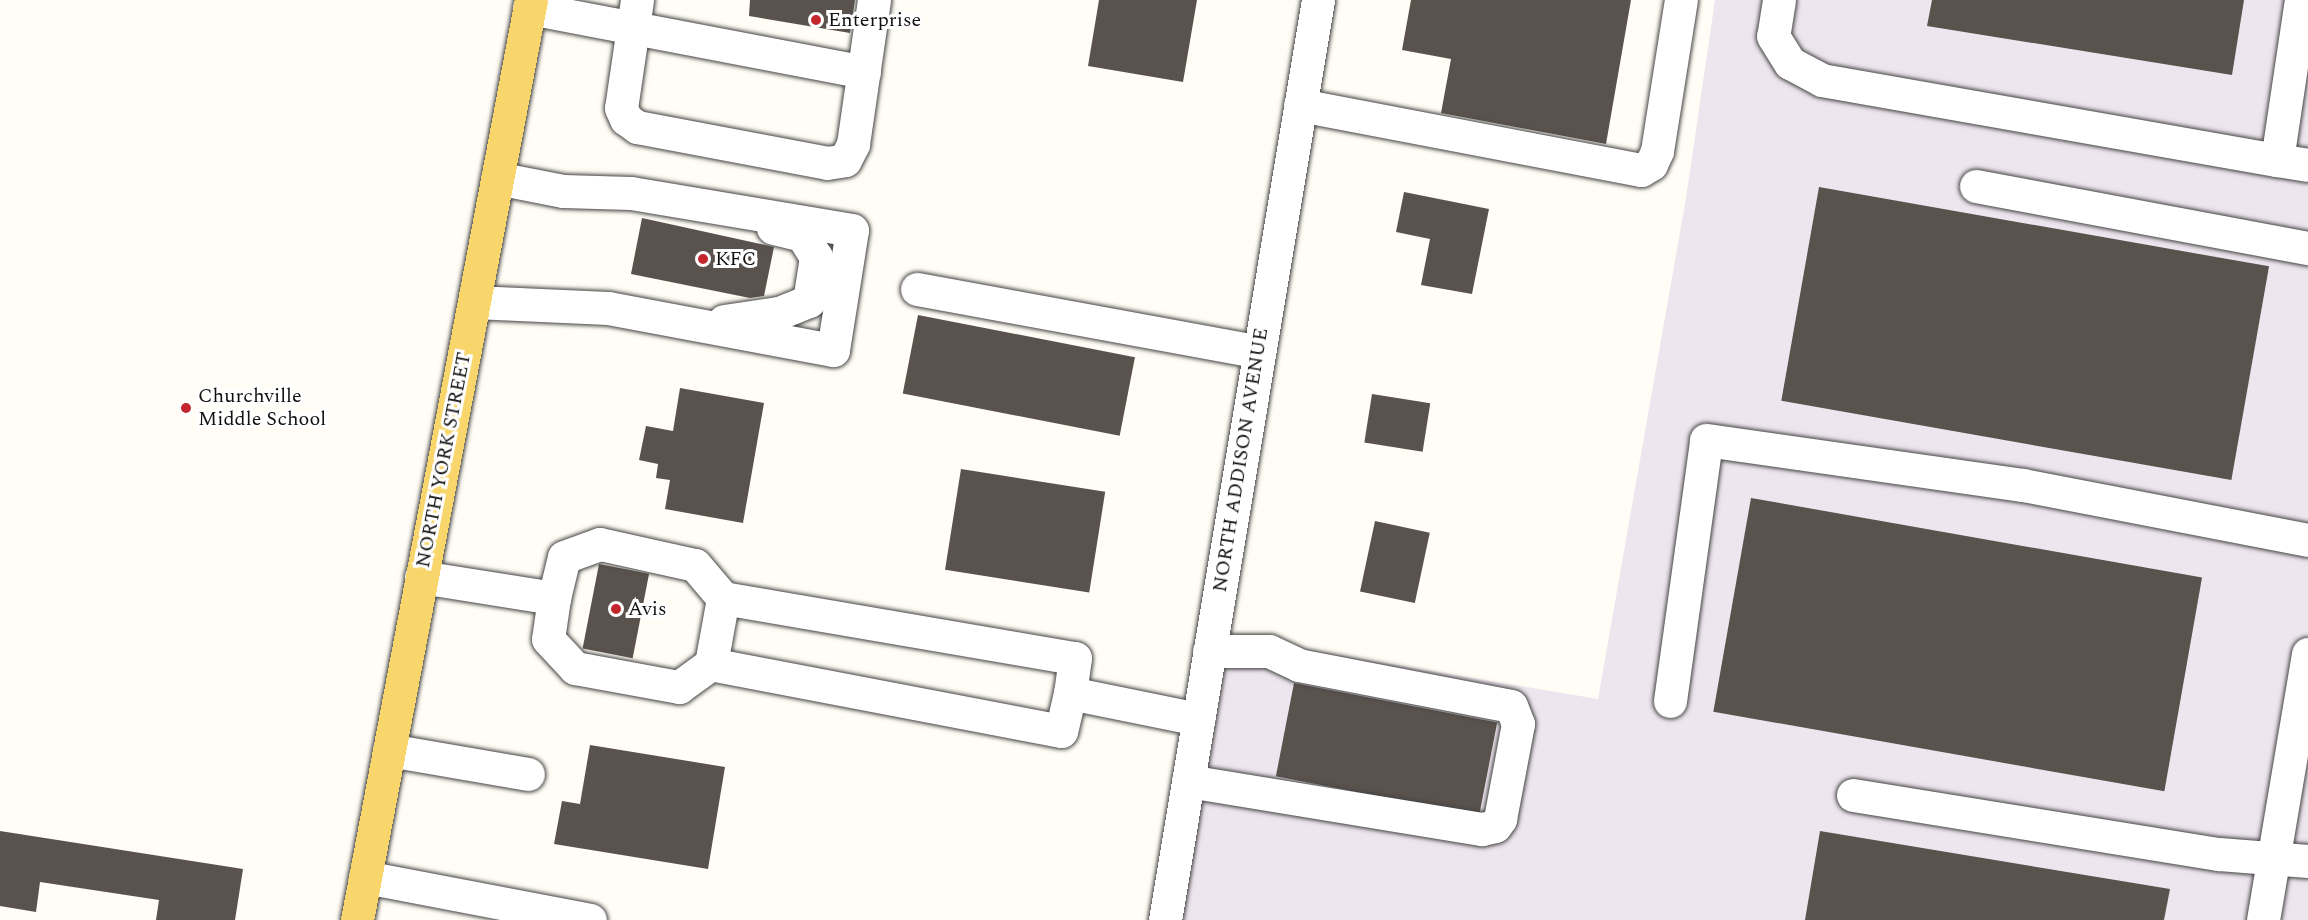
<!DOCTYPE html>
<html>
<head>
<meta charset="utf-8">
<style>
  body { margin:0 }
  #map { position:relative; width:2308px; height:920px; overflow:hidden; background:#fffdf5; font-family:Spectral,serif }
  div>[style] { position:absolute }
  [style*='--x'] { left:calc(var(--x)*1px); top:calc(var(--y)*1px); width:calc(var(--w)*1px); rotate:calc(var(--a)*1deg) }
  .industrial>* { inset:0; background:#eee6ef }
  .building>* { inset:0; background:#5a524d; transform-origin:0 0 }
  .roads { filter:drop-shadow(0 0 2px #444) drop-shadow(0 0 2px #444) }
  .minor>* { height:33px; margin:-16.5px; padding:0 16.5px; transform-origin:16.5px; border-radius:16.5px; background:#fff }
  .major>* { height:33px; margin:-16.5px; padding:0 16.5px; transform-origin:16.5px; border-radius:16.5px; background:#f9d66b }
  .dots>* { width:16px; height:16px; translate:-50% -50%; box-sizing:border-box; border:3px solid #fff; border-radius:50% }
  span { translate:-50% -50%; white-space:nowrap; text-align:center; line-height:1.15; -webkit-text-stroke:6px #fff; paint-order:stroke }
  .poi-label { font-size:20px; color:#111 }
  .left { translate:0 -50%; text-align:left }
  .street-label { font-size:20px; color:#111 }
</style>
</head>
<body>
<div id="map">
  <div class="industrial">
    <div style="clip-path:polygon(1715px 0,2308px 0,2308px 920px,1151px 920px,1200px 632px,1598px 699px,1686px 198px)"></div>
  </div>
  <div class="building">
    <div style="clip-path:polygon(750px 0,855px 0,850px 33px,749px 16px)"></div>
    <div style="clip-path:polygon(1099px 0,1197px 0,1183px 82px,1088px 66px)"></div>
    <div style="clip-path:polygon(1411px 0,1631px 0,1606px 144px,1441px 113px,1451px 59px,1402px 50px)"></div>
    <div style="clip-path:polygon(1932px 0,2244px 0,2232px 75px,1927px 26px)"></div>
    <div style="left:1819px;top:187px;width:457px;height:217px;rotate:10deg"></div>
    <div style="clip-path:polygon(1404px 192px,1489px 209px,1472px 294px,1421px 285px,1430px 239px,1396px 232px)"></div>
    <div style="clip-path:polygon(642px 218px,774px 247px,764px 296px,750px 298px,631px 274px)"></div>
    <div style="left:918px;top:315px;width:221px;height:80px;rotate:11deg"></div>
    <div style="clip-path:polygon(680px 388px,764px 403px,743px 523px,665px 509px,670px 480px,656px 478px,658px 464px,639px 460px,646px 426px,673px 431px)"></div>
    <div style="left:1372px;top:394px;width:59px;height:49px;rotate:9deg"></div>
    <div style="left:961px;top:469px;width:146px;height:102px;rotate:9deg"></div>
    <div style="left:1751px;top:498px;width:458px;height:217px;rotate:10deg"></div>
    <div style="left:1375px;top:521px;width:56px;height:72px;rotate:12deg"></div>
    <div style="left:599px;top:564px;width:51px;height:86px;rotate:11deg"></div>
    <div style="left:1294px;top:683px;width:207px;height:95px;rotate:11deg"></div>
    <div style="clip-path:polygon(590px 745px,725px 767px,708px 869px,554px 844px,562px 801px,580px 804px)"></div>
    <div style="clip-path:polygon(0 831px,243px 869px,235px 920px,156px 920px,159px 900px,40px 882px,36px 912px,0 906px)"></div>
    <div style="clip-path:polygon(1820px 831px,2170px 889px,2164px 920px,1805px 920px)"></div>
  </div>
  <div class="roads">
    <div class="minor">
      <div style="--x:637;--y:0;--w:109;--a:98.4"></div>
      <div style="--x:621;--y:108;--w:12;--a:66"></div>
      <div style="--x:626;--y:119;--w:14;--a:36"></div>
      <div style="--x:637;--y:127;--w:193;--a:10.7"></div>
      <div style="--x:827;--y:163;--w:18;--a:-9"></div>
      <div style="--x:845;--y:160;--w:18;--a:-63"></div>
      <div style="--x:853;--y:144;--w:146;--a:-81.7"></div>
      <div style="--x:1779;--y:0;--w:36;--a:99"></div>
      <div style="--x:1773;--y:36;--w:32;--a:58"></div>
      <div style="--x:1790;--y:63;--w:36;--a:28"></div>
      <div style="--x:1822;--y:80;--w:462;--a:10"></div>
      <div style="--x:2277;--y:160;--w:162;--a:-81.5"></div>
      <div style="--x:529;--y:8;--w:341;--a:10.8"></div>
      <div style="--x:1300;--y:105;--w:347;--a:10.8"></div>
      <div style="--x:1641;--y:170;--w:12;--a:-31"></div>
      <div style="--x:1651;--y:164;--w:14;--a:-65"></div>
      <div style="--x:1657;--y:151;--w:153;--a:-81"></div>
      <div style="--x:2277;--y:160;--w:31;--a:9"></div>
      <div style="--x:1976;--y:186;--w:338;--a:10.6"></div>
      <div style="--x:917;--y:289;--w:348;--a:10.4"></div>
      <div style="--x:474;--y:302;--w:134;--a:2.6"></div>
      <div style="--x:608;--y:308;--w:229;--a:10.6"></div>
      <div style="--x:833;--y:350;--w:121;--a:-81"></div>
      <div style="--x:852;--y:230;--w:224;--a:-170.5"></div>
      <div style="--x:631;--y:193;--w:68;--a:-178.3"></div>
      <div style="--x:563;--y:191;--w:67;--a:-168.9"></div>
      <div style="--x:724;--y:321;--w:56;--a:-8.3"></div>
      <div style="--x:779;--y:313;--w:32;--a:-22"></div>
      <div style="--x:809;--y:301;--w:45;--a:-81"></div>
      <div style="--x:816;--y:257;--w:26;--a:-122"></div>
      <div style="--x:802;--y:235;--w:30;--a:-166"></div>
      <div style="--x:421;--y:577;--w:135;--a:9"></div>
      <div style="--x:554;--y:598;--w:42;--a:-76.3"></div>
      <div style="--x:564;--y:557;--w:38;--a:-20"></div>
      <div style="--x:600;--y:544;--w:97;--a:12.5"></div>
      <div style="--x:695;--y:565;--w:43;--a:49.7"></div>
      <div style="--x:554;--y:598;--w:41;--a:98.3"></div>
      <div style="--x:548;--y:639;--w:40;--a:47"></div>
      <div style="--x:575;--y:668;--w:106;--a:10.4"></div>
      <div style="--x:679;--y:687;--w:39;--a:-36"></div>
      <div style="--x:1070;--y:693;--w:39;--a:103"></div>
      <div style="--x:1061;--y:731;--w:356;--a:-169.2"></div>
      <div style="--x:711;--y:664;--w:67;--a:-79.7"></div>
      <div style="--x:723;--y:598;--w:357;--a:9.7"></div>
      <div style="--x:1075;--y:658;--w:35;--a:98"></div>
      <div style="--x:1070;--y:693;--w:131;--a:11.5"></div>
      <div style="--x:1670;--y:701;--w:263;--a:-82.1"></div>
      <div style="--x:1706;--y:440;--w:320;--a:8.1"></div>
      <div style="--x:2023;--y:485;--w:290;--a:10.9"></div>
      <div style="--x:389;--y:750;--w:141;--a:9.8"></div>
      <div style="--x:1188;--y:781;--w:298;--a:9.3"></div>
      <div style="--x:1482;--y:829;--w:13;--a:-13"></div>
      <div style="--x:1495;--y:826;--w:9;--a:-54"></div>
      <div style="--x:1500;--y:819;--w:97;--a:-79.3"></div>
      <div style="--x:1518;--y:724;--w:19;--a:-111"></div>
      <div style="--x:1511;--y:706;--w:216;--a:-169.1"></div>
      <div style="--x:1299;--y:665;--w:33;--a:-155"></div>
      <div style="--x:1269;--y:651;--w:60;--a:180"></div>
      <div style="--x:1853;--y:795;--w:371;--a:9.2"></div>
      <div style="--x:2219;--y:854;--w:89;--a:4.5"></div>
      <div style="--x:365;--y:877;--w:229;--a:10.8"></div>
      <div style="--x:1165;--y:920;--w:933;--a:-80.56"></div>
      <div style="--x:2263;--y:920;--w:270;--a:-80.4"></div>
    </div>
    <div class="major">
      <div style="--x:357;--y:920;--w:936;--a:-79.29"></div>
    </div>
  </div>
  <div class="dots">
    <div style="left:816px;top:20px;background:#c4262e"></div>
    <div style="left:703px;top:259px;background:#c4262e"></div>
    <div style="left:186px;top:408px;background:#c4262e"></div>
    <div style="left:616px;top:609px;background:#c4262e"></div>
  </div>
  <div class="poi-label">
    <span class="left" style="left:828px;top:20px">Enterprise</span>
    <span class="left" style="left:715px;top:259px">KFC</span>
    <span class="left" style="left:198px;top:408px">Churchville<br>Middle School</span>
    <span class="left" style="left:628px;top:609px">Avis</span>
  </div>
  <div class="street-label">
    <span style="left:444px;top:460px;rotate:-79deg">NORTH YORK STREET</span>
    <span style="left:1241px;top:460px;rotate:-81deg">NORTH ADDISON AVENUE</span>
  </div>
</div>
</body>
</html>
